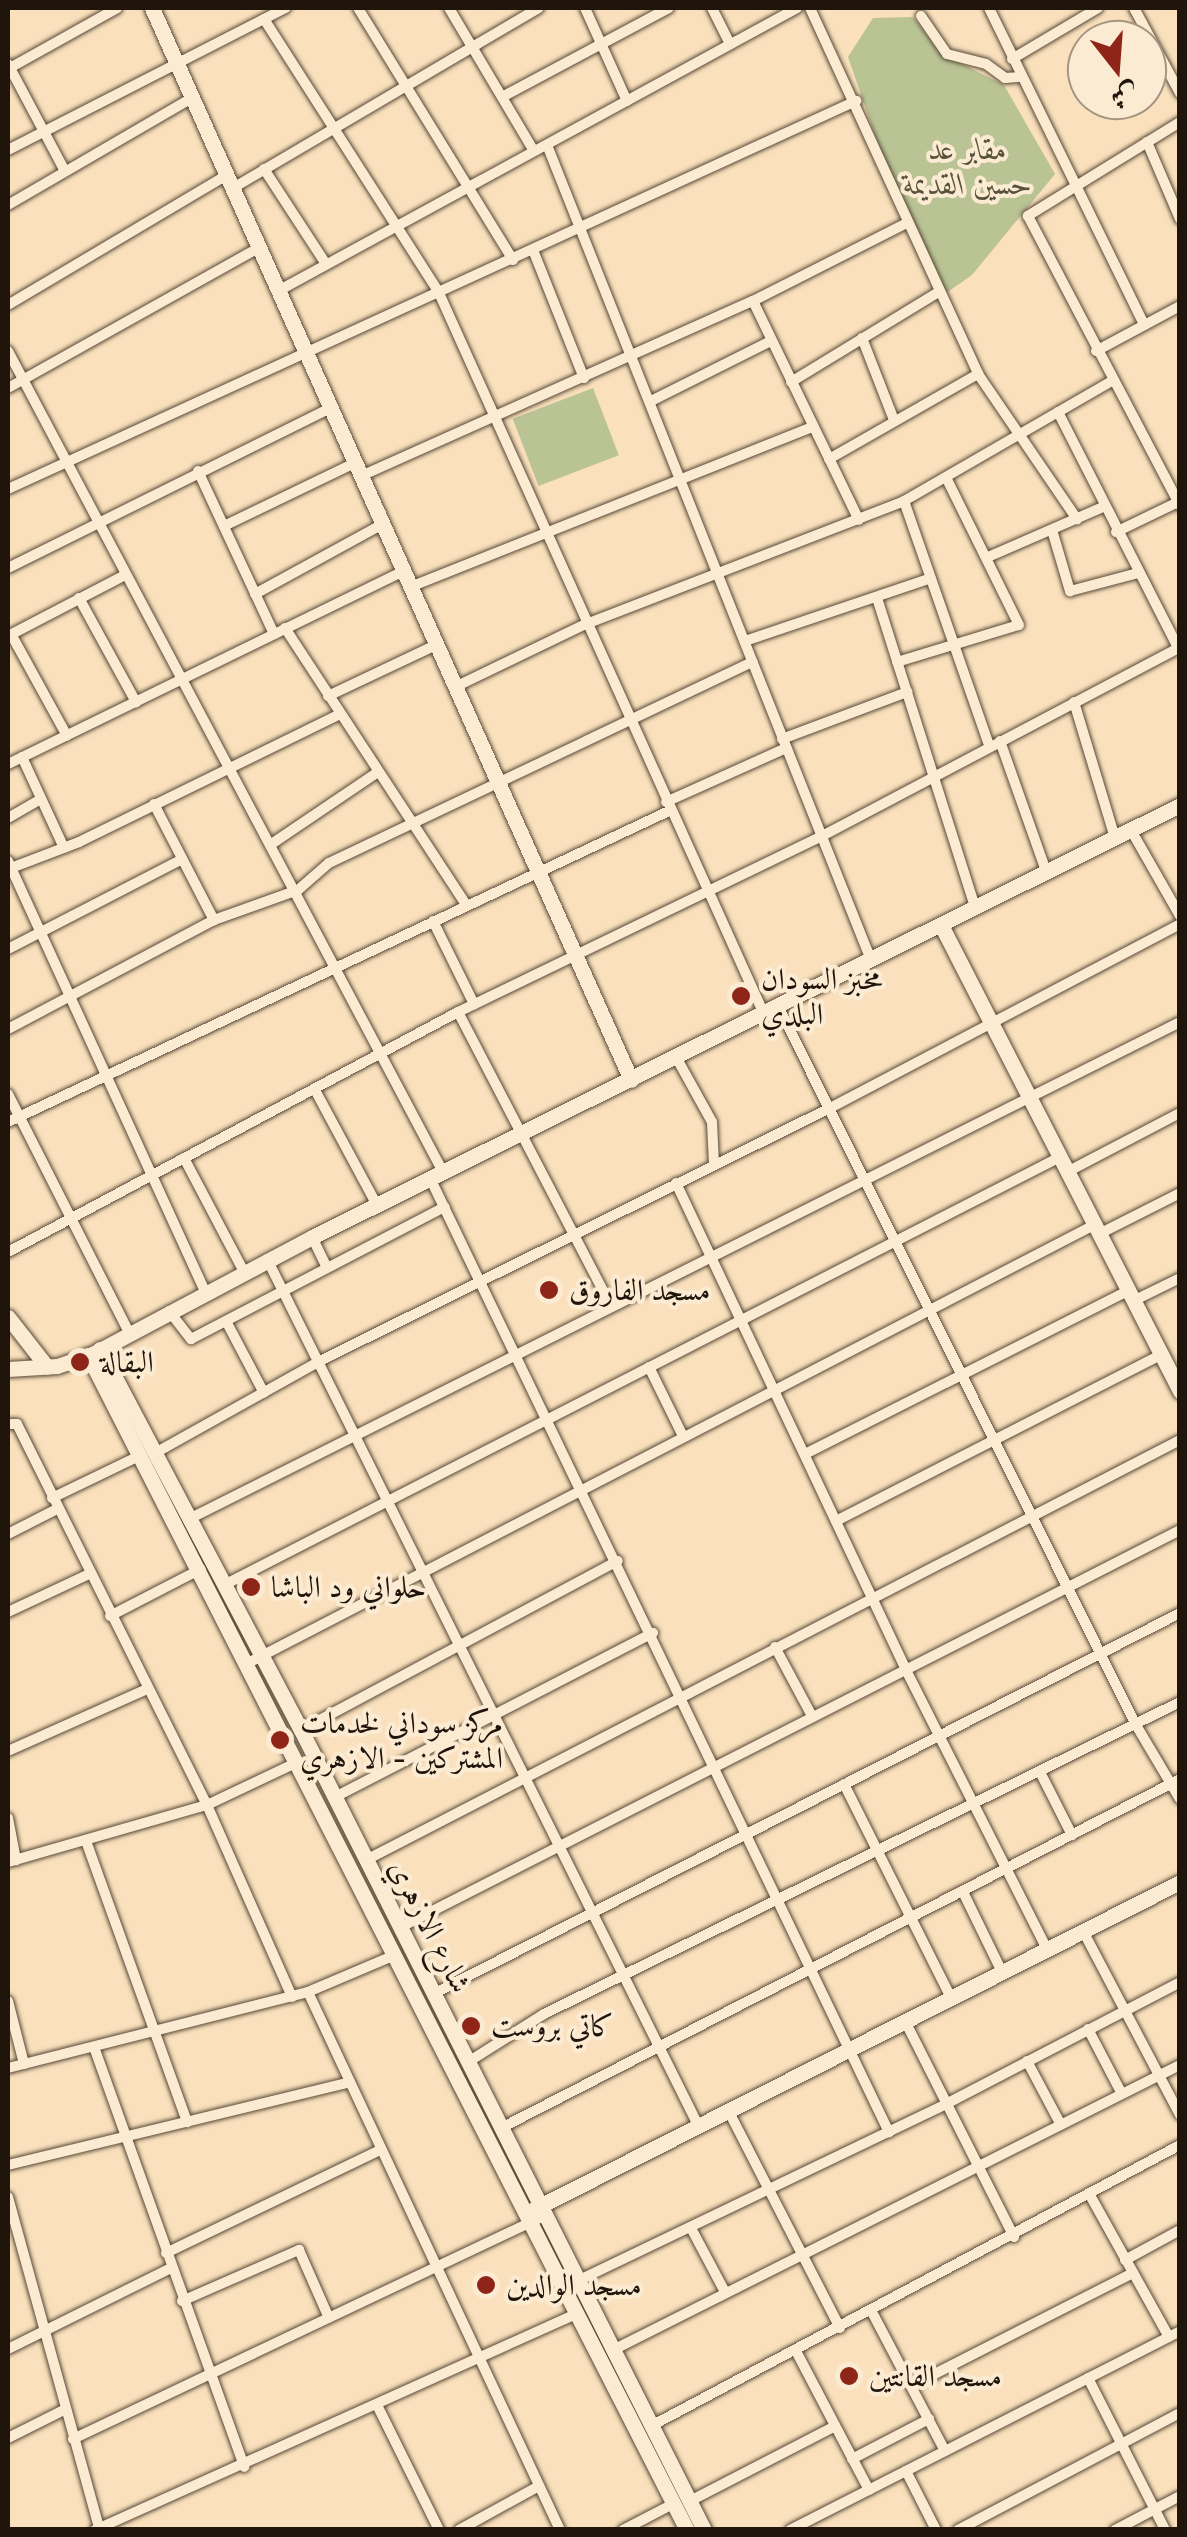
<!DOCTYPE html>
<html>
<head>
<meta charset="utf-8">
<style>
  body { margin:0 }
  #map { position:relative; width:1187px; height:2537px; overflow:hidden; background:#fae0bc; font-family:"Libre Caslon Text",Amiri,serif }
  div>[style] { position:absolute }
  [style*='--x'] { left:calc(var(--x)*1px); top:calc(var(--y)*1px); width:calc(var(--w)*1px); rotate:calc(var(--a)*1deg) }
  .green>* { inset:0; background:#b9c394; transform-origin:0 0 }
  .roads { filter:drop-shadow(0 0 2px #564837) drop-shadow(0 0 2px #564837) }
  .street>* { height:10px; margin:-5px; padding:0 5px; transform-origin:5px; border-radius:5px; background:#fcebd3 }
  .secondary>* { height:15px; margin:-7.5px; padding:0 7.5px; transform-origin:7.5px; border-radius:7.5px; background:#fcebd3 }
  .dots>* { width:28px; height:28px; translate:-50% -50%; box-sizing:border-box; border:5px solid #fcebd3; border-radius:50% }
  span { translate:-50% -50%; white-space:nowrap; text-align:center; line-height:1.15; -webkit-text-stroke:8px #fcebd3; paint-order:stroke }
  .park-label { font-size:30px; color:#56523b; font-style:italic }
  .poi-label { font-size:30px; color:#20150b }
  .left { translate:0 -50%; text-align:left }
  .street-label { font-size:30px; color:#20150b }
  .frame { position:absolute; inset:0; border:10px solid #20150b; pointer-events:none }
  .north { position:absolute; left:1067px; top:20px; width:100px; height:100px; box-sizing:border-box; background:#fcebd3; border:2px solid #a49583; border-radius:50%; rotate:163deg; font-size:28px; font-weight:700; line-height:40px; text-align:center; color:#20150b }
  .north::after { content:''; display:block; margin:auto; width:35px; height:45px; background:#8f2418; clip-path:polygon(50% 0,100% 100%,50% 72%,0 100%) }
</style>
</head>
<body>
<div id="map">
  <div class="green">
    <div style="clip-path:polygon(913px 17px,940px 53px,1004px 85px,1055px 174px,972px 275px,946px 293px,885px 164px,848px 57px,873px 18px)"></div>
    <div style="left:593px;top:388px;width:72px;height:86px;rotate:69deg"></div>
  </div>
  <div class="roads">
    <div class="street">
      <div style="--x:358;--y:8;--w:296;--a:58.4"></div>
      <div style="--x:449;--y:8;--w:166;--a:59.3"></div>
      <div style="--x:585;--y:8;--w:102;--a:65.7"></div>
      <div style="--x:712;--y:8;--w:40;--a:63.4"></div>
      <div style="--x:810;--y:8;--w:403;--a:65.3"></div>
      <div style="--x:978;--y:374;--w:176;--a:55.7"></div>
      <div style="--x:989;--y:8;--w:353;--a:63.9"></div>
      <div style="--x:1134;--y:8;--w:97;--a:61.6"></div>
      <div style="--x:921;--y:16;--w:46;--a:55.6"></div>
      <div style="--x:947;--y:54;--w:40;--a:14.4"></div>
      <div style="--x:986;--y:64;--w:24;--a:36"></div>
      <div style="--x:1005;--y:78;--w:16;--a:-4"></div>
      <div style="--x:264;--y:19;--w:325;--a:57.4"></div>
      <div style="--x:439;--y:293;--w:791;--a:65.74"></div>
      <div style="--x:1012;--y:59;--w:100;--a:-30.7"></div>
      <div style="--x:8;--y:64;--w:121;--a:62"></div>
      <div style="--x:8;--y:69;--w:125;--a:-29.2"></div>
      <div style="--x:502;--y:97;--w:189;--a:-28.1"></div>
      <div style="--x:1180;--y:122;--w:179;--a:148.3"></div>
      <div style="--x:1028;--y:216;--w:327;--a:62.3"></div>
      <div style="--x:1147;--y:142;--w:84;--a:66.8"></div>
      <div style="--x:547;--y:145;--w:877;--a:68.32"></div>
      <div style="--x:8;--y:150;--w:312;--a:-27.1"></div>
      <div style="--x:264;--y:169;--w:113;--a:56.9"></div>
      <div style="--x:233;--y:188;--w:355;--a:-30.5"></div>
      <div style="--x:8;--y:205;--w:213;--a:-30.2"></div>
      <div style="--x:533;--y:250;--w:138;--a:68.3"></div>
      <div style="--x:278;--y:291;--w:591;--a:-28.6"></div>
      <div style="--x:753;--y:301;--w:243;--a:64.2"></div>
      <div style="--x:8;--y:305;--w:255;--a:-30.7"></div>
      <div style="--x:862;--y:338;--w:88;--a:68.7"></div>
      <div style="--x:8;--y:351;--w:929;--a:62.08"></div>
      <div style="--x:1096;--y:351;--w:95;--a:-28.2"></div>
      <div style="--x:791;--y:382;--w:171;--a:-31.4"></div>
      <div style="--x:8;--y:388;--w:287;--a:-29.2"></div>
      <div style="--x:651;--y:401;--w:134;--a:-26.6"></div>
      <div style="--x:1058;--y:412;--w:265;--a:63"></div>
      <div style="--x:829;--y:459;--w:172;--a:-29.7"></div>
      <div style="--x:198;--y:471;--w:180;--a:65"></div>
      <div style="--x:361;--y:476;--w:429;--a:-24.1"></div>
      <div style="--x:753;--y:301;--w:170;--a:-26.9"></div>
      <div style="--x:8;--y:489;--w:933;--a:-24.59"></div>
      <div style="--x:904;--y:501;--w:258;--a:70.8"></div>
      <div style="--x:224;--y:526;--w:145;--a:-25.7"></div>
      <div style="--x:1052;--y:530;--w:64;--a:73.6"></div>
      <div style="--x:1070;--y:591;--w:70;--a:-14.8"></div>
      <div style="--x:1116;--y:532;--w:69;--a:-25.8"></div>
      <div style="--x:988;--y:557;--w:125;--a:-23.5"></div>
      <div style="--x:8;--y:568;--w:360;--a:-26.4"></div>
      <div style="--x:410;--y:587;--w:433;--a:-21.7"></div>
      <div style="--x:255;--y:594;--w:146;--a:-28.7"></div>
      <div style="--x:79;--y:598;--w:119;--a:61.3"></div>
      <div style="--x:877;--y:598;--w:324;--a:72.4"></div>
      <div style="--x:285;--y:628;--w:329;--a:56.8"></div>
      <div style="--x:11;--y:634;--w:116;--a:61.2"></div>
      <div style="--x:8;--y:636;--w:132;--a:-27.5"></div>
      <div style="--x:745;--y:641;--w:196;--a:-18.7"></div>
      <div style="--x:897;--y:662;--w:127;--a:-16.9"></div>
      <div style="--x:1019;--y:625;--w:163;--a:-116.3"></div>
      <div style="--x:455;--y:687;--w:145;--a:-25.7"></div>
      <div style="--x:586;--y:624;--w:341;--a:-21.1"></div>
      <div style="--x:904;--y:501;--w:240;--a:-30"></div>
      <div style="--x:328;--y:696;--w:119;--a:-25.3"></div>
      <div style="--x:1074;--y:702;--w:142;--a:73.2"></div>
      <div style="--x:782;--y:739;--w:134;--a:-20.6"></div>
      <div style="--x:1000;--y:741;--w:138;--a:70.5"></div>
      <div style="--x:22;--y:757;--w:100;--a:65.2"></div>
      <div style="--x:8;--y:764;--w:441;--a:-26"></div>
      <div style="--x:666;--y:802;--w:132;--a:-24.2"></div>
      <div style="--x:154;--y:804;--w:131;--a:62.7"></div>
      <div style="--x:8;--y:818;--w:38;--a:-30"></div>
      <div style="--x:1131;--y:830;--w:99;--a:60.3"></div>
      <div style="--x:270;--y:845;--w:127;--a:-34.1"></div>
      <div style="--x:8;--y:861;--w:473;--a:65.4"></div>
      <div style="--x:11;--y:868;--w:73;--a:-20.9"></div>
      <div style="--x:79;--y:842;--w:288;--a:-26.1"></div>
      <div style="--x:433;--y:921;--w:93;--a:63.7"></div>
      <div style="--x:8;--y:949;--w:196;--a:-27.3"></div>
      <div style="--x:778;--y:1006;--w:803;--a:63.53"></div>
      <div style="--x:1136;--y:1725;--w:86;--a:59.3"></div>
      <div style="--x:458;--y:1012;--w:329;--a:62.5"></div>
      <div style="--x:8;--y:1029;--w:233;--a:-27.9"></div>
      <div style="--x:214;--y:920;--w:89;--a:-19.7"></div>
      <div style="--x:298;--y:890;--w:41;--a:-41.1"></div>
      <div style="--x:329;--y:863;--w:469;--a:-25.4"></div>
      <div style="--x:676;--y:1057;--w:74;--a:61"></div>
      <div style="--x:712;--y:1122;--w:42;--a:87.3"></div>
      <div style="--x:315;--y:1090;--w:131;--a:61.7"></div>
      <div style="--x:8;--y:1094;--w:267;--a:63.1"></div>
      <div style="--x:8;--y:1122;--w:733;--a:-25.2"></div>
      <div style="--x:184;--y:1158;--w:129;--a:62.2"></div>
      <div style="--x:1067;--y:1172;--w:127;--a:-27.6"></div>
      <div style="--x:430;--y:1178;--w:1059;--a:64.31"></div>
      <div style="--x:676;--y:1183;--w:541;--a:64.71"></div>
      <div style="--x:907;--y:1672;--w:310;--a:63.2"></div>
      <div style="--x:1099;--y:1234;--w:91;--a:-26.8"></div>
      <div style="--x:312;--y:1237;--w:34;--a:64"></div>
      <div style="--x:8;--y:1252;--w:510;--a:-28.07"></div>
      <div style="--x:458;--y:1012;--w:404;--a:-25.8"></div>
      <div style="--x:822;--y:836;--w:405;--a:-27.8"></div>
      <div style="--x:267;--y:1259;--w:967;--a:63.54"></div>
      <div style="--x:1133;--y:1301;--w:52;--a:-26.1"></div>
      <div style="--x:169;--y:1311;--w:36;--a:52"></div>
      <div style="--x:191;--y:1339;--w:286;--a:-27.5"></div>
      <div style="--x:226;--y:1321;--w:81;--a:62.2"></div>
      <div style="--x:649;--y:1367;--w:77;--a:63.8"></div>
      <div style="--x:8;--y:1424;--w:9;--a:0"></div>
      <div style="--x:17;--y:1424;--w:426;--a:63.5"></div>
      <div style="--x:207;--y:1805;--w:210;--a:66.1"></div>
      <div style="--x:157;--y:1452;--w:184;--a:-29.2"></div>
      <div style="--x:318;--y:1362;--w:569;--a:-26.39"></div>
      <div style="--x:828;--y:1109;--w:398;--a:-27.7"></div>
      <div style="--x:805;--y:1454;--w:362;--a:-26.8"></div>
      <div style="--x:52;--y:1498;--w:99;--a:-25.8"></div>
      <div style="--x:191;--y:1518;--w:1106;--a:-26.63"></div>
      <div style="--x:836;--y:1521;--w:364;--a:-27.1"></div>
      <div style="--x:8;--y:1534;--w:55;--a:-27"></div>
      <div style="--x:226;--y:1584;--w:937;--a:-27.11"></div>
      <div style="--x:8;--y:1612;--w:89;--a:-25.1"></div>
      <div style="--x:110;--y:1616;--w:102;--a:-27.3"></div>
      <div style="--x:775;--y:1647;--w:78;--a:61.8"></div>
      <div style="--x:248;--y:1663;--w:953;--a:-27.37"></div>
      <div style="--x:301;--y:1730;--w:359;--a:-28.1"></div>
      <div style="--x:8;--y:1751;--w:152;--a:-24"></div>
      <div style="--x:1040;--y:1772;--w:71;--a:63.1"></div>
      <div style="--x:844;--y:1784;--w:239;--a:63.4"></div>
      <div style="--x:335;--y:1797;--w:358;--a:-27.3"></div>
      <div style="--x:8;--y:1818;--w:43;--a:79.2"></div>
      <div style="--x:86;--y:1841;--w:299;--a:70.2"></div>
      <div style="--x:366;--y:1860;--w:916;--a:-27.29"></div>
      <div style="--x:8;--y:1862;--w:207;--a:-16"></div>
      <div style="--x:207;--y:1805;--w:101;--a:-25.3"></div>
      <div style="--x:963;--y:1892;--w:89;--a:64"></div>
      <div style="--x:401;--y:1927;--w:874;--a:-27"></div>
      <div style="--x:1083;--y:1931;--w:208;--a:62.2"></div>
      <div style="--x:308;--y:1992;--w:594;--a:64.9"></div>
      <div style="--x:433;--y:1994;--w:839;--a:-27.02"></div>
      <div style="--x:8;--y:2001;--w:65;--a:75.7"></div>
      <div style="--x:905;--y:2021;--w:242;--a:63.2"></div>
      <div style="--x:1088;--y:2029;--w:73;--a:62.4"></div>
      <div style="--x:94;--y:2047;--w:446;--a:70.3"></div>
      <div style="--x:1027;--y:2061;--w:70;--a:62"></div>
      <div style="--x:468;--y:2062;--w:90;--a:-32.3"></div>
      <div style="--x:544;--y:2014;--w:708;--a:-26.13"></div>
      <div style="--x:8;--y:2068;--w:309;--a:-14.2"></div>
      <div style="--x:308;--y:1992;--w:95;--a:-23"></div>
      <div style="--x:728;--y:2110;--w:245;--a:62.8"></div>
      <div style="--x:501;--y:2128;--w:763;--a:-27.2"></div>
      <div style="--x:8;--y:2165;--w:348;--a:-13.6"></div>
      <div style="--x:8;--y:2197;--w:345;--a:74.6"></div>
      <div style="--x:1091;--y:2197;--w:160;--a:60.9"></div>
      <div style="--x:691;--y:2228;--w:72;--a:62"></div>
      <div style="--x:166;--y:2253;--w:237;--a:-25.7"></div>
      <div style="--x:1125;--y:2260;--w:63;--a:-28.6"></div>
      <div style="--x:577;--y:2281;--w:411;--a:-25.6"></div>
      <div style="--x:948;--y:2103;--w:262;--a:-27.5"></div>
      <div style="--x:182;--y:2301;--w:128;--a:-23.6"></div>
      <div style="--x:299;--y:2250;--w:74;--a:66.2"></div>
      <div style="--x:872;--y:2312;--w:157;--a:62.3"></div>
      <div style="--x:8;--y:2349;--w:182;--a:-26.4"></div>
      <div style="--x:613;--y:2350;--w:635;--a:-26.69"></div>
      <div style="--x:796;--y:2351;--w:157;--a:62.3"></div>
      <div style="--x:1088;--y:2378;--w:170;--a:63.1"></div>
      <div style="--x:911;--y:2386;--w:249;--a:-27"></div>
      <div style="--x:378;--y:2407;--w:137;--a:63.6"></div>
      <div style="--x:651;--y:2426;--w:599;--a:-27.98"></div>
      <div style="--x:8;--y:2438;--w:63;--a:-26.6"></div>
      <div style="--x:73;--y:2439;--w:521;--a:-25.34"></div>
      <div style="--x:852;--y:2459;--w:87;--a:-27.5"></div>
      <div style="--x:906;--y:2471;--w:66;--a:63"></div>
      <div style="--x:690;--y:2501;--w:163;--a:-27.3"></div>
      <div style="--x:95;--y:2530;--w:527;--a:-24.18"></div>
      <div style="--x:459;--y:2530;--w:91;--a:-28.8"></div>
      <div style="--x:623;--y:2530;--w:56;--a:-27.5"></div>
      <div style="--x:790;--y:2530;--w:438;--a:-27"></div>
      <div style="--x:958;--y:2530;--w:251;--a:-27.8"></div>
      <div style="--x:1115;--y:2530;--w:73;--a:-27.6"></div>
    </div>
    <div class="secondary">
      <div style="--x:152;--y:8;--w:1174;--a:65.92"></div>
      <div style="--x:941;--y:925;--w:524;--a:62.85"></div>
      <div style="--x:8;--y:1317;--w:63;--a:52"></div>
      <div style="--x:100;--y:1349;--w:431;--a:62.2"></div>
      <div style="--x:301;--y:1730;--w:896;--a:63.26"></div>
      <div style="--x:88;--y:1355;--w:1319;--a:62.99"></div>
      <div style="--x:8;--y:1369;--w:49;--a:-3.5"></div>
      <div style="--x:57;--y:1366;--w:39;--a:-19"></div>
      <div style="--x:94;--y:1353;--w:247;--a:-28"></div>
      <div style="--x:312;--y:1237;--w:970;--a:-26.46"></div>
      <div style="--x:532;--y:2210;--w:726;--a:-26.85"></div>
    </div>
  </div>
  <div class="dots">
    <div style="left:741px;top:996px;background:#8f2418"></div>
    <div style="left:549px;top:1290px;background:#8f2418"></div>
    <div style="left:80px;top:1362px;background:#8f2418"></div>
    <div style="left:251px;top:1587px;background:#8f2418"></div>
    <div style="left:280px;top:1740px;background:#8f2418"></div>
    <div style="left:471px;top:2026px;background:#8f2418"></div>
    <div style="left:486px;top:2285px;background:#8f2418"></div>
    <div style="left:849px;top:2376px;background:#8f2418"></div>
  </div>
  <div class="park-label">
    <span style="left:968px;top:166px">مقابر عد<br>حسين القديمة</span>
  </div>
  <div class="poi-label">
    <span class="left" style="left:761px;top:996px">مخبز السودان<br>البلدي</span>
    <span class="left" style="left:569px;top:1290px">مسجد الفاروق</span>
    <span class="left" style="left:100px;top:1362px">البقالة</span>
    <span class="left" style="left:271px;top:1587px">حلواني ود الباشا</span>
    <span class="left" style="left:300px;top:1740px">مركز سوداني لخدمات<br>المشتركين - الازهري</span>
    <span class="left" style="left:491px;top:2026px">كاتي بروست</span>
    <span class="left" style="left:506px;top:2285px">مسجد الوالدين</span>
    <span class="left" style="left:869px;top:2376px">مسجد القانتين</span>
  </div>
  <div class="street-label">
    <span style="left:430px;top:1926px;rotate:63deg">شارع الازهري</span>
  </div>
  <div class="frame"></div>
  <div class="north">ش</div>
</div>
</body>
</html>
